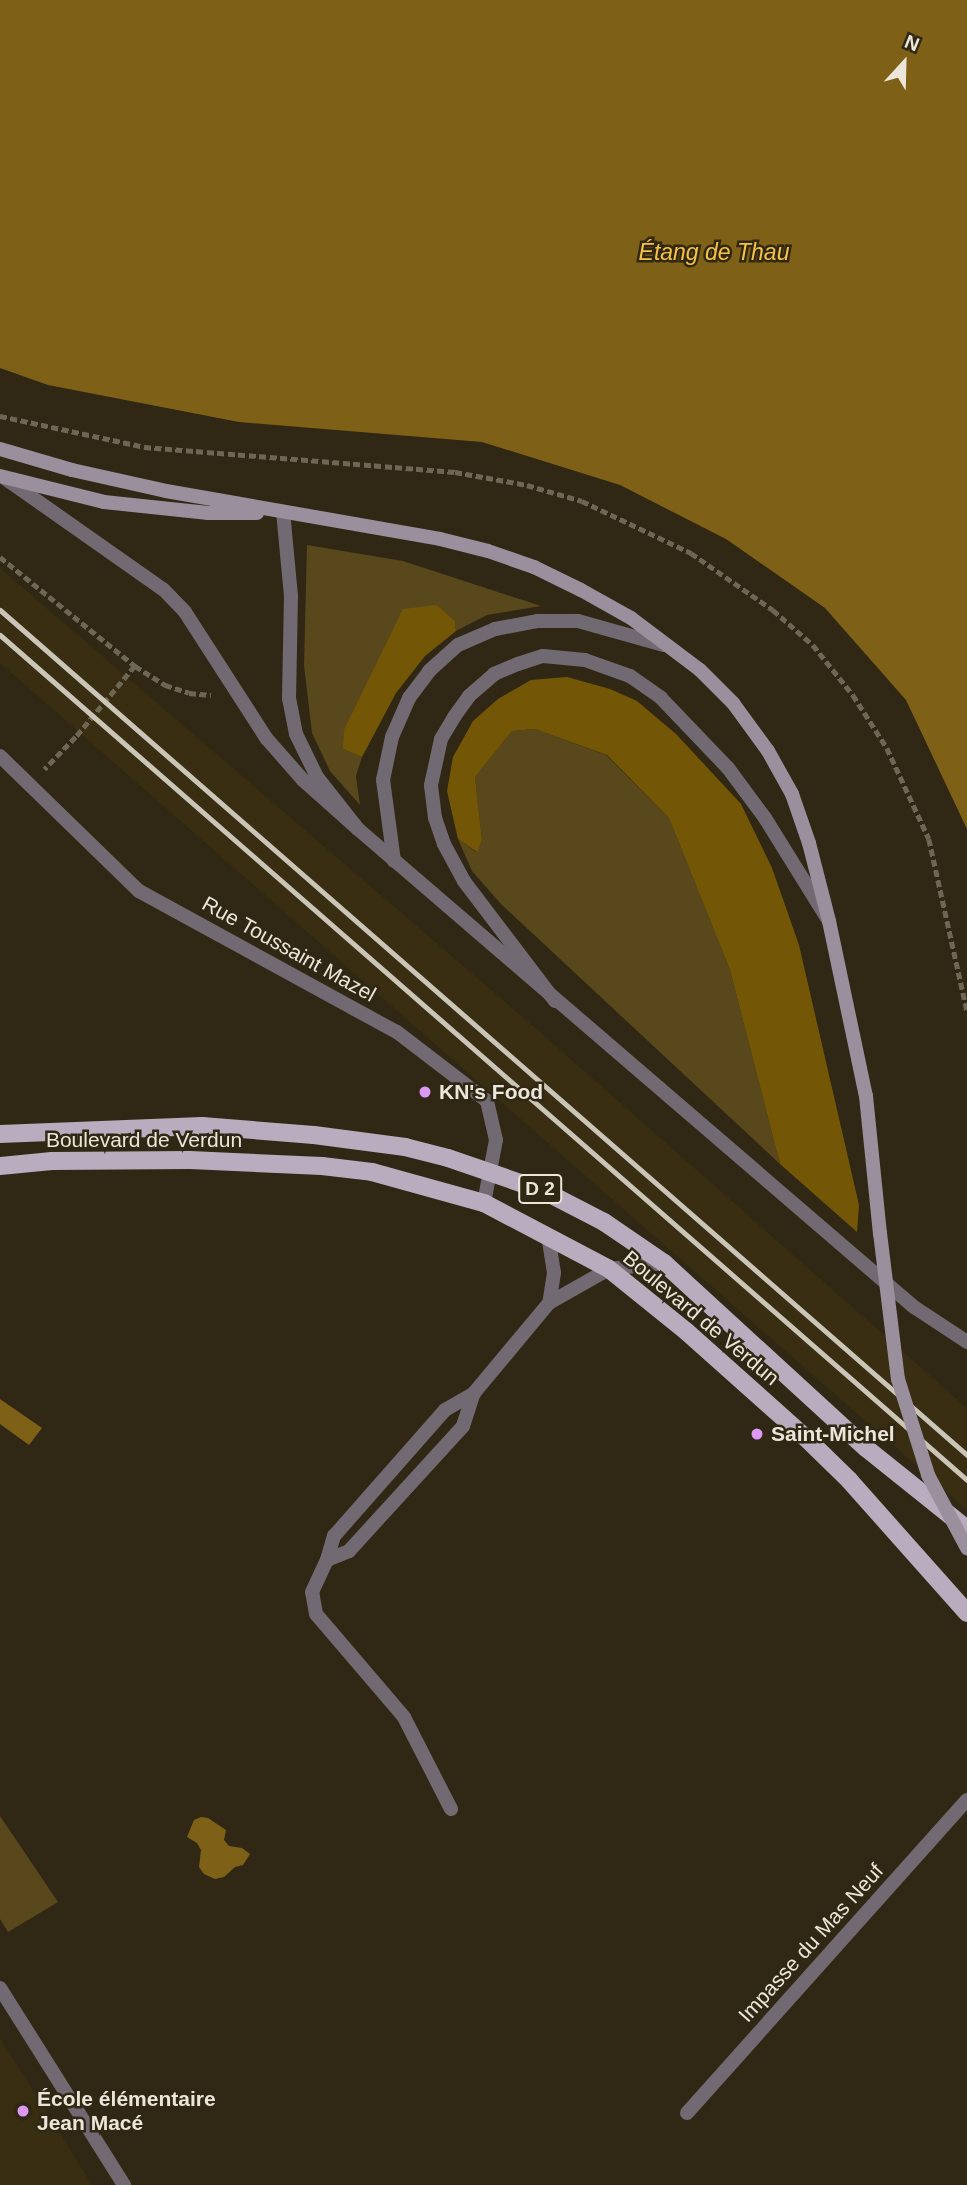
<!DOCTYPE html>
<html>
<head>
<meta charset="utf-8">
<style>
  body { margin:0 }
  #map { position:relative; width:967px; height:2185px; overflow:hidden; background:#302814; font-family:Arial,sans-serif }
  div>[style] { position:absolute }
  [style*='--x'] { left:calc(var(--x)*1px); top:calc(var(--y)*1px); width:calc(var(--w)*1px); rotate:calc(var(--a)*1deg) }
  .built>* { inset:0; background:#392d12 }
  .green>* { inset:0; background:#5a481d }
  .forest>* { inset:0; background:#745706 }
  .water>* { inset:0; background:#7e6117 }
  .path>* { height:4.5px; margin-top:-2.25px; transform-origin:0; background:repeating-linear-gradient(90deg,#6e6756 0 7px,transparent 0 10.5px) }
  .lane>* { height:14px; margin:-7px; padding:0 7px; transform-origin:7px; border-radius:7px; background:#716a73 }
  .street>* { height:14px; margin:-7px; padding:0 7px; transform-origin:7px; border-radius:7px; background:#716a73 }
  .secondary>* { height:14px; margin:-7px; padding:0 7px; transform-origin:7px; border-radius:7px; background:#998f9d }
  .primary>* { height:18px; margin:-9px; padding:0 9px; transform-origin:9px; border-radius:9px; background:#b9acbe }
  .rail>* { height:5px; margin:-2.5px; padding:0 2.5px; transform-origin:2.5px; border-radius:2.5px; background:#cbc5b7 }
  .secondary-bridge>* { height:14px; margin:-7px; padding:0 7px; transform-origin:7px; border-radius:7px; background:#998f9d }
  .dots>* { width:19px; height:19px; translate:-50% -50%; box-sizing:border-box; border:4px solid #302814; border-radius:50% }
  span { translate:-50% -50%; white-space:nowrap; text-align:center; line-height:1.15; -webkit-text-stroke:5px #302814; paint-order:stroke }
  .shield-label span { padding:2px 5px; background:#302814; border:2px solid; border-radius:5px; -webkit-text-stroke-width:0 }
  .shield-label { font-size:19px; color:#ece6da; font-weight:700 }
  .street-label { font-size:21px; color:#ece6da }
  .poi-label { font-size:21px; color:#ece6da; font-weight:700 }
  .left { translate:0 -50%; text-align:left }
  .water-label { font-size:23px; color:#f6c245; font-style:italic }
  .north { position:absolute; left:869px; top:28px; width:70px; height:70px; -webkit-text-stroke:5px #302814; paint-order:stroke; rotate:22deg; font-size:19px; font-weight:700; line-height:28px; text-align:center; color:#ece6da }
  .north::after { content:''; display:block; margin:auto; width:24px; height:32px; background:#ece6da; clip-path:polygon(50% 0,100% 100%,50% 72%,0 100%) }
</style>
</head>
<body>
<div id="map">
  <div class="built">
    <div style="clip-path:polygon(0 568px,532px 1025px,967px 1408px,967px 1510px,0 663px)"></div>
    <div style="clip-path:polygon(0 2038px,92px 2185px,0 2185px)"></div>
  </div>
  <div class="green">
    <div style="clip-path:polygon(307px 545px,403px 561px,541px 606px,487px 615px,456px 631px,455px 621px,437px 605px,343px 749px,362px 757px,356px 776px,360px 805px,330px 771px,312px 733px,304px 665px)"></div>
    <div style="clip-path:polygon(535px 729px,606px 755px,669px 818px,730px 970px,780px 1164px,501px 904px,472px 871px,458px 839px,476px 852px,482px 840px,475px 777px,512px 731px)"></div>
    <div style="clip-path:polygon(0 1816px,58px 1902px,8px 1932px,0 1919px)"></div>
  </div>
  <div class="forest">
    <div style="clip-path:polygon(437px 605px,455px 621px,456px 631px,425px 656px,396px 693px,362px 757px,343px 749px,344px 730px,403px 609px)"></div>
    <div style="clip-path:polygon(567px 677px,610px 689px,637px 701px,676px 734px,741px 804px,772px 868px,799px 945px,859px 1205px,857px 1232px,780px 1164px,730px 970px,669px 818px,607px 755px,535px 729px,512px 731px,475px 777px,482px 840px,477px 852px,458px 839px,447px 791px,453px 757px,473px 721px,498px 699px,531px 680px)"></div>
  </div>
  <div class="water">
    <div style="clip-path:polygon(0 0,967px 0,967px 829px,906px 700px,825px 608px,726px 539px,620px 485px,482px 442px,239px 422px,48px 385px,0 368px)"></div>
    <div style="clip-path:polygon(0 1399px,42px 1428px,29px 1445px,0 1424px)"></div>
    <div style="clip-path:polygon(201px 1817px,208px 1818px,226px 1830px,224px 1840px,229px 1846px,242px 1848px,250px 1854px,243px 1865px,235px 1867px,224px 1877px,215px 1879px,204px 1874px,199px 1867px,201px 1850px,197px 1843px,187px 1837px,194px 1820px)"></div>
  </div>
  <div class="path">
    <div style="--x:0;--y:416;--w:147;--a:12.1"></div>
    <div style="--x:144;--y:447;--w:312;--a:4.6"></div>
    <div style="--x:455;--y:472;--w:73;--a:10.2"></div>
    <div style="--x:527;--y:485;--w:57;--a:16.2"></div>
    <div style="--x:582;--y:501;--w:121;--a:25.5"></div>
    <div style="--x:691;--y:553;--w:100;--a:34.8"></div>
    <div style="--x:773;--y:610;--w:53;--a:41.2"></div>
    <div style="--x:813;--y:645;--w:64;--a:51.3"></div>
    <div style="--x:853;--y:695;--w:63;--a:57.3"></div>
    <div style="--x:887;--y:748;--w:100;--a:65.2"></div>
    <div style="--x:929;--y:839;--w:176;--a:77.5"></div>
    <div style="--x:0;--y:557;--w:174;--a:38.9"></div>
    <div style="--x:135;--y:666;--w:92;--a:129.7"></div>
    <div style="--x:76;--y:737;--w:45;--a:134.1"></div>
    <div style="--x:135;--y:666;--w:36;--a:32"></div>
    <div style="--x:165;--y:685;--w:25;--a:18"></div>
    <div style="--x:189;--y:693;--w:22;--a:5"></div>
  </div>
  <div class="lane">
    <div style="--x:548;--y:1235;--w:38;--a:81"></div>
    <div style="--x:554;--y:1273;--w:30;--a:99"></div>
    <div style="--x:327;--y:1560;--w:24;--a:-22"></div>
    <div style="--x:349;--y:1551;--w:169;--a:-47.6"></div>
    <div style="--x:463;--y:1426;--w:35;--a:-72"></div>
    <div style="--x:451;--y:1809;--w:103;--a:-117.1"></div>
    <div style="--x:404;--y:1717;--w:135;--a:-130.5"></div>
    <div style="--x:316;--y:1614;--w:22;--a:-100"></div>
    <div style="--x:312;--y:1592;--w:35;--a:-65"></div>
    <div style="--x:327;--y:1560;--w:25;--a:-74"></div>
    <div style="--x:334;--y:1536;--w:168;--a:-48.6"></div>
    <div style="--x:445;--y:1410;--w:34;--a:-30"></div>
    <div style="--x:474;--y:1393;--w:117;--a:-50.2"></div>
    <div style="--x:549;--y:1303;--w:69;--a:-29.5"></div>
    <div style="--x:609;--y:1269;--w:55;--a:-6.2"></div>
    <div style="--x:0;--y:1988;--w:233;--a:57.8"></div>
  </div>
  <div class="street">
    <div style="--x:6;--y:479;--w:193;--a:35.1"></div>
    <div style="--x:164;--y:590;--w:30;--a:46"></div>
    <div style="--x:185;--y:612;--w:151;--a:57.2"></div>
    <div style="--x:267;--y:739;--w:55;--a:48.7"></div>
    <div style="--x:303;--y:780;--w:74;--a:41.7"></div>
    <div style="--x:358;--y:829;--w:66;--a:-128.3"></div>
    <div style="--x:317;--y:777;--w:48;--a:-116"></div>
    <div style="--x:296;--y:734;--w:36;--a:-101"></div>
    <div style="--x:289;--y:699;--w:103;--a:-88.9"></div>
    <div style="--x:291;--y:596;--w:84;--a:-95.4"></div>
    <div style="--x:0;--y:756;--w:194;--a:44.2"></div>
    <div style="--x:139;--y:891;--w:294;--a:28.7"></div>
    <div style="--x:397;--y:1032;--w:113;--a:37.5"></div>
    <div style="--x:487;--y:1101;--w:40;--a:77"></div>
    <div style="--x:496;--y:1140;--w:64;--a:100.8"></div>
    <div style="--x:358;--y:829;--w:733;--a:40.69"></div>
    <div style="--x:914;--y:1307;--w:64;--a:33.4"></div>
    <div style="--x:394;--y:861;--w:82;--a:-97.7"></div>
    <div style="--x:383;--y:780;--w:44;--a:-78.2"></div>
    <div style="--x:392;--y:737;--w:43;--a:-66.4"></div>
    <div style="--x:409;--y:698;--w:34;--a:-53"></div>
    <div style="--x:429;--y:671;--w:39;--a:-42"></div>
    <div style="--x:458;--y:645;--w:40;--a:-23.4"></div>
    <div style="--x:495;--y:629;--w:44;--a:-10.5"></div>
    <div style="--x:538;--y:621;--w:40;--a:0"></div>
    <div style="--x:578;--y:621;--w:89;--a:15.6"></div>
    <div style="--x:555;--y:1001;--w:151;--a:-127.2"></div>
    <div style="--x:464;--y:881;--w:42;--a:-118.4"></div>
    <div style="--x:444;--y:844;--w:28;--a:-109"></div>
    <div style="--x:435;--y:818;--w:33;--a:-97"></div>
    <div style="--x:431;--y:785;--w:47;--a:-77.7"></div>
    <div style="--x:441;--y:739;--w:26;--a:-59"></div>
    <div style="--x:454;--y:717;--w:26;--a:-54"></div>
    <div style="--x:469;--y:696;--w:33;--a:-41"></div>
    <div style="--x:494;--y:674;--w:26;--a:-23"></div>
    <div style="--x:518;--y:664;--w:26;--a:-18"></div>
    <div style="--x:543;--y:656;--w:42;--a:5.4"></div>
    <div style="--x:585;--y:660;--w:48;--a:19.6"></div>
    <div style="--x:630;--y:676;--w:38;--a:35"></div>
    <div style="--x:661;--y:698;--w:97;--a:46.3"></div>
    <div style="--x:728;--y:768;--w:62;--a:53.5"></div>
    <div style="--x:765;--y:818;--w:118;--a:58.2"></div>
    <div style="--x:687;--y:2113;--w:420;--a:-48.2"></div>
  </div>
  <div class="secondary">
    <div style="--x:0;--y:449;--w:75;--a:16.3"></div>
    <div style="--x:72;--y:470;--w:96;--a:12.6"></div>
    <div style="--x:166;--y:491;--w:278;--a:9.9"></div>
    <div style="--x:440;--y:539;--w:49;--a:14"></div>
    <div style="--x:488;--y:551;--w:49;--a:19.2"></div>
    <div style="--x:534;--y:567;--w:52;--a:26.1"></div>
    <div style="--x:581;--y:590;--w:57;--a:29.2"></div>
    <div style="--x:631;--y:618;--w:86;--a:37"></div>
    <div style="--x:700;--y:670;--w:47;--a:45"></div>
    <div style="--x:733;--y:703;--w:59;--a:53.9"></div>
    <div style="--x:768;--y:751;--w:49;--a:60.8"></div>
    <div style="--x:792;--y:794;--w:52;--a:70.9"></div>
    <div style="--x:809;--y:843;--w:81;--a:75.6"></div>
    <div style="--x:829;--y:921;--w:179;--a:78.1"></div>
    <div style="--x:866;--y:1096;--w:138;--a:84.2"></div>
    <div style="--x:0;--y:476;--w:107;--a:14"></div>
    <div style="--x:104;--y:502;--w:105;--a:6"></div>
    <div style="--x:208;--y:513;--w:49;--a:0"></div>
  </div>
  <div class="primary">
    <div style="--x:0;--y:1134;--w:202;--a:-2.3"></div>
    <div style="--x:202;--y:1126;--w:112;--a:4.6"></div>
    <div style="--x:314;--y:1135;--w:92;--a:7.5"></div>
    <div style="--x:405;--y:1147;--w:44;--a:14.3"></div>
    <div style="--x:448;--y:1158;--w:102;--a:19"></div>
    <div style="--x:544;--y:1191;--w:68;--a:27.3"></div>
    <div style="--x:604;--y:1222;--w:73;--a:34.3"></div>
    <div style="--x:664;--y:1263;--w:274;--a:42.5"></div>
    <div style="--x:866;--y:1448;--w:129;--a:38.7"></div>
    <div style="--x:0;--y:1166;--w:52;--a:-5.5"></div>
    <div style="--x:52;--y:1161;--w:138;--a:-0.4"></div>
    <div style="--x:190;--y:1160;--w:132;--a:2.6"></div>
    <div style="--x:322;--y:1166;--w:50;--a:6.8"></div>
    <div style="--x:372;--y:1172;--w:116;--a:15.5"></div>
    <div style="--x:484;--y:1203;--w:141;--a:27.8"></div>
    <div style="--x:609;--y:1269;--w:100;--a:38.9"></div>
    <div style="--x:687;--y:1332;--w:158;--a:41.7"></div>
    <div style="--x:805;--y:1437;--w:62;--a:44.3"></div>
    <div style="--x:849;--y:1480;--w:178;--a:48.4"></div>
  </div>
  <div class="rail">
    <div style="--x:0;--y:610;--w:1284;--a:41.15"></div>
    <div style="--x:0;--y:635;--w:1284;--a:41.15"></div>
  </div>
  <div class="secondary-bridge">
    <div style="--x:880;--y:1233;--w:147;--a:83"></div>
    <div style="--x:898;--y:1379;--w:101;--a:72.6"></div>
    <div style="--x:928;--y:1475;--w:83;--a:61.9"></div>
  </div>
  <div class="dots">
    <div style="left:425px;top:1092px;background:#dc99f4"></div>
    <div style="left:757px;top:1434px;background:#dc99f4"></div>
    <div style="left:23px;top:2111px;background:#dc99f4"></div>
  </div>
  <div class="shield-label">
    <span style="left:540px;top:1189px">D 2</span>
  </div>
  <div class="street-label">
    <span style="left:289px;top:949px;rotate:29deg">Rue Toussaint Mazel</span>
    <span style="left:144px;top:1140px">Boulevard de Verdun</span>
    <span style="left:701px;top:1318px;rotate:40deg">Boulevard de Verdun</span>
    <span style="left:811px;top:1943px;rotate:-48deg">Impasse du Mas Neuf</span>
  </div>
  <div class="poi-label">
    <span class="left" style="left:439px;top:1092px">KN's Food</span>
    <span class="left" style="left:771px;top:1434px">Saint-Michel</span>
    <span class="left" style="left:37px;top:2111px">École élémentaire<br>Jean Macé</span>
  </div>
  <div class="water-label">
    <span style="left:714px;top:252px">Étang de Thau</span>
  </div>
  <div class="north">N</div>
</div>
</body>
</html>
